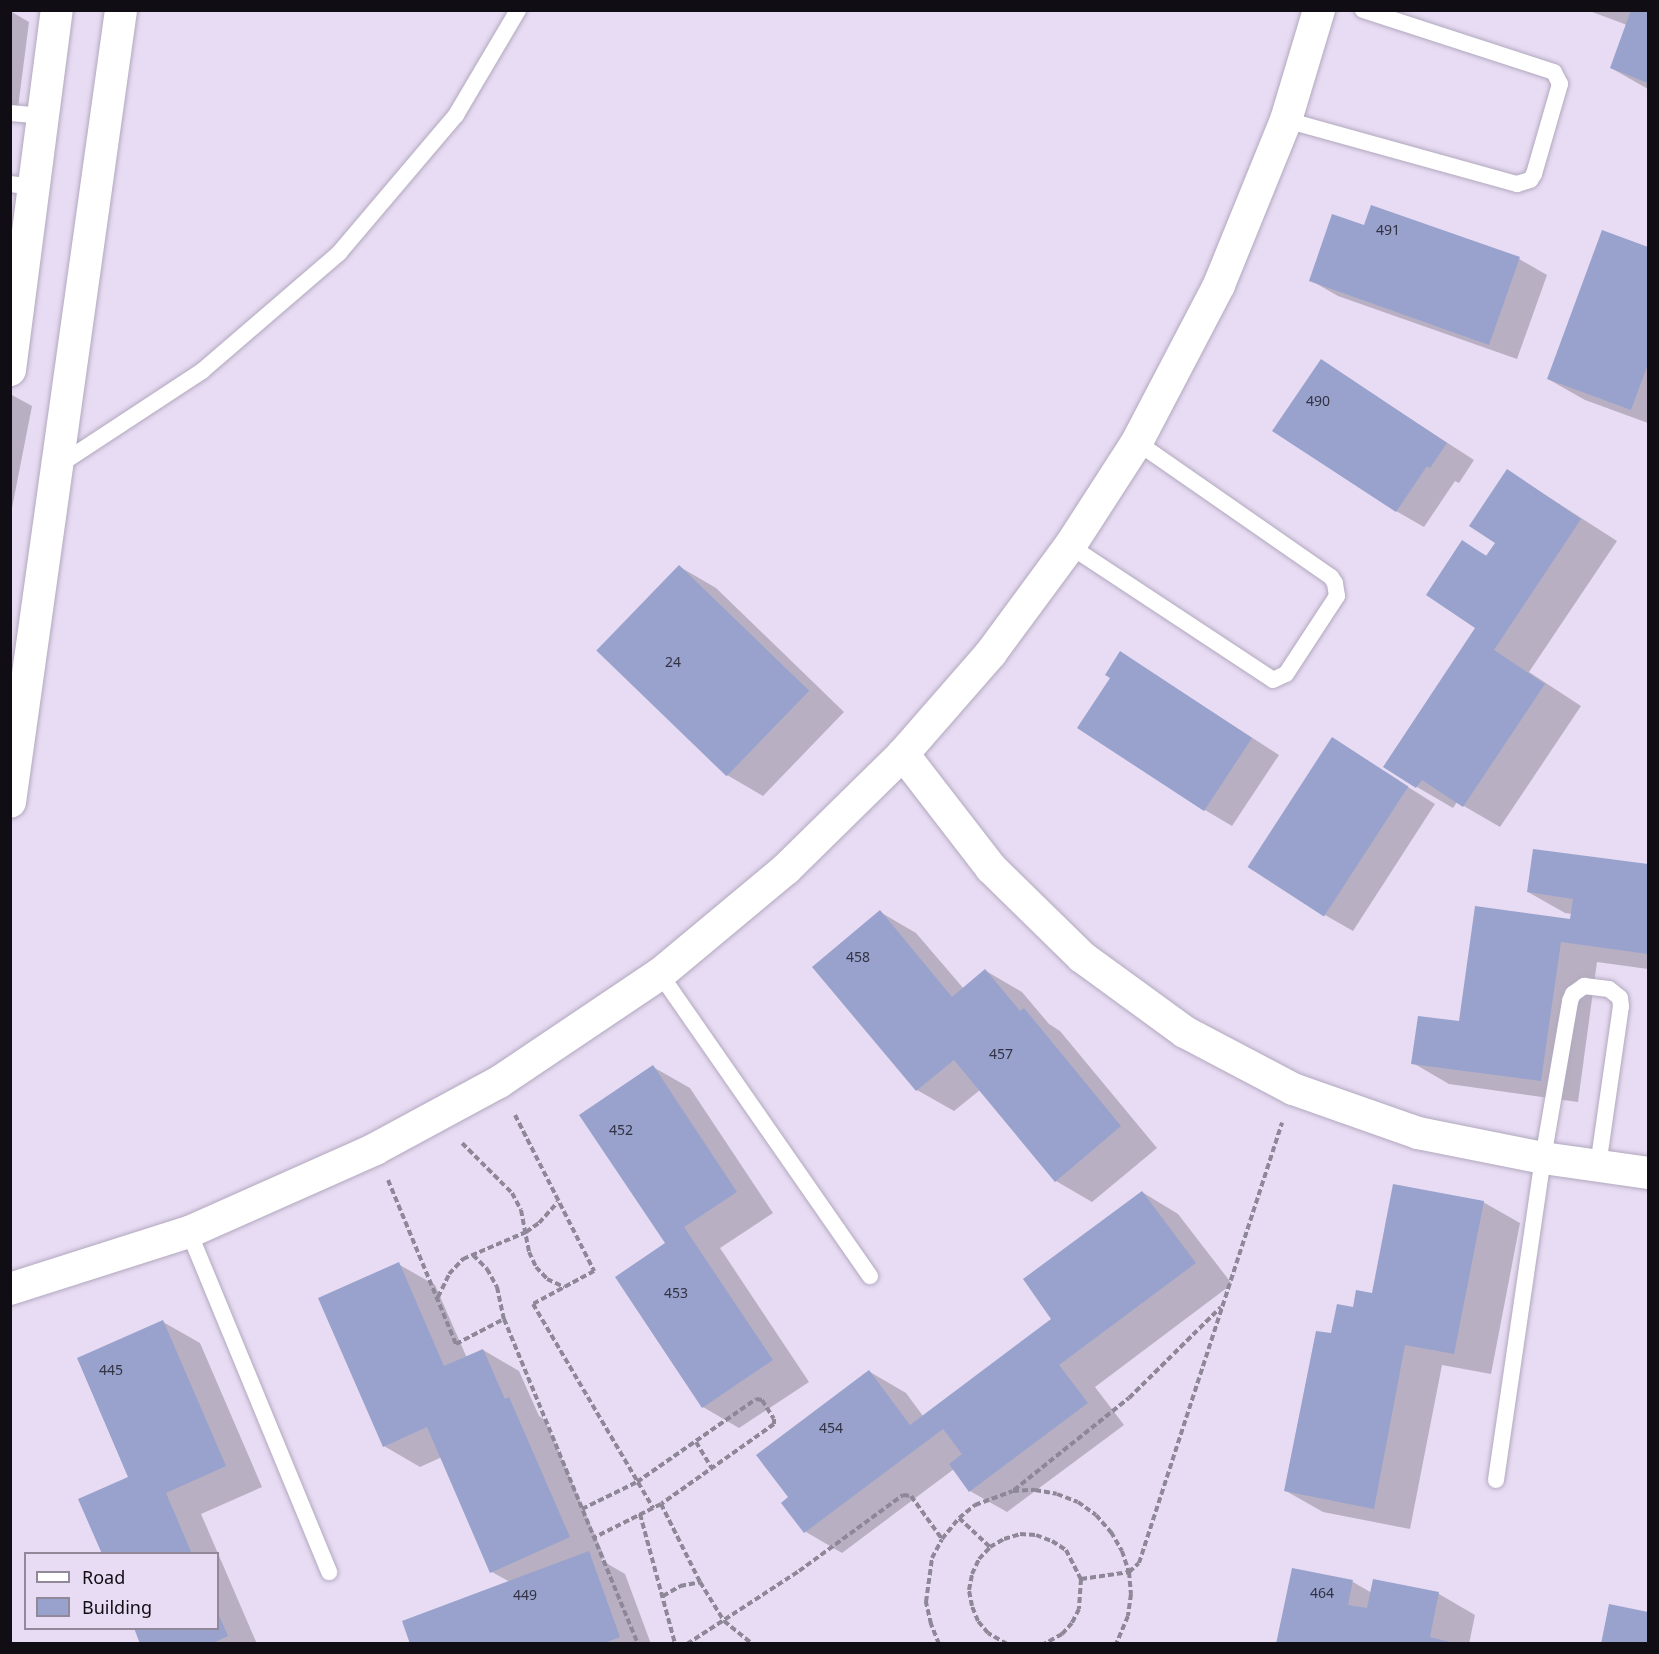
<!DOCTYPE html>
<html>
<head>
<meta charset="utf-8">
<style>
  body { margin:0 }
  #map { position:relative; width:1659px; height:1654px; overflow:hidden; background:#e7dcf3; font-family:"Noto Sans",sans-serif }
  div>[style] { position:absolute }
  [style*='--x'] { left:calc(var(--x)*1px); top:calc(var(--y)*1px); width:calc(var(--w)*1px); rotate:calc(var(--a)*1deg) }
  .shadow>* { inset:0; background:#0003 }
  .building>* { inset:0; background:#98a2cd; transform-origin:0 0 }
  .path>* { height:4px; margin-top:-2px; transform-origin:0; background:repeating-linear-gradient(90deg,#8e8797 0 6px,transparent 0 9px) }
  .roads { filter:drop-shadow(0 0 2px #b2a8be) drop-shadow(0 0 2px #b2a8be) }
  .lane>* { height:16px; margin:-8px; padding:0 8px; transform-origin:8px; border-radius:8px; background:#fff }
  .street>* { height:32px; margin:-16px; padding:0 16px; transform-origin:16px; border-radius:16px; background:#fff }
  span { translate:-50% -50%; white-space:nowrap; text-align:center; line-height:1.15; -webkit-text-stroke:4.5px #e7dcf3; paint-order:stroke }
  .number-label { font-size:14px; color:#323242 }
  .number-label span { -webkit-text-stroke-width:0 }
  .frame { position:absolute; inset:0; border:12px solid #100d14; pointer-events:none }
  .legend { position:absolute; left:24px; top:1552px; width:195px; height:78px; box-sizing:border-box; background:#e7dcf3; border:2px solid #91899a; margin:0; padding:8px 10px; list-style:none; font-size:18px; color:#100d14 }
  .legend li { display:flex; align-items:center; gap:12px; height:30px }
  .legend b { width:30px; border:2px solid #91899a }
</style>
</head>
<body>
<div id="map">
  <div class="shadow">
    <div style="clip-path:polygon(1587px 10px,1648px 10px,1648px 89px,1611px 68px,1627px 25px)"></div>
    <div style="clip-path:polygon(10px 11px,29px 22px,18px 108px,10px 107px)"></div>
    <div style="clip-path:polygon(1372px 207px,1519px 259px,1547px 275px,1517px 359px,1338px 296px,1310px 280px,1364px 227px)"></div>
    <div style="clip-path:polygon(1603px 232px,1648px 249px,1648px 423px,1585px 400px,1548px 379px)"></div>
    <div style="clip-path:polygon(1321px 361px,1474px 460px,1459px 483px,1455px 481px,1424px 527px,1396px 511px)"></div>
    <div style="clip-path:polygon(10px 394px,32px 406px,10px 518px)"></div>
    <div style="clip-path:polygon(1508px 471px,1617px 541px,1529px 672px,1581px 706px,1500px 827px,1457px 802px,1453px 808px,1417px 787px,1478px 628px,1463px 542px,1487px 556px,1497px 543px)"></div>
    <div style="clip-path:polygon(680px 567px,716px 588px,844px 712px,763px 796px,727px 775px)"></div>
    <div style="clip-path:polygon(1121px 653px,1279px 755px,1232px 826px,1205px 810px,1112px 677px)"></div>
    <div style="clip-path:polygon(1332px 739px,1435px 804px,1353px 931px,1325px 915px)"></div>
    <div style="clip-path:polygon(1534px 851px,1648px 866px,1648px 969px,1597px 962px,1578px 1102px,1449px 1084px,1413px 1063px,1572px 920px,1573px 914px,1565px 913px,1528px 892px)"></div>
    <div style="clip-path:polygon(880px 912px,916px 933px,964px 989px,986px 971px,1022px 992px,1049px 1024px,1060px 1031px,1157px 1148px,1092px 1202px,1056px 1181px,980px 1090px,954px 1111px,917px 1090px,814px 967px)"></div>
    <div style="clip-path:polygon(653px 1067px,690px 1088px,773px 1213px,720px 1248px,809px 1382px,739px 1428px,703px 1407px,667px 1244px)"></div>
    <div style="clip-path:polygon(1142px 1192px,1178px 1214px,1232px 1284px,1095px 1387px,1124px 1425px,1007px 1512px,970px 1491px,954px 1469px,842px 1553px,806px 1532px,784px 1503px,791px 1497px,870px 1372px,906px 1393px,923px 1416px,1054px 1319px)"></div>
    <div style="clip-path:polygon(1483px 1202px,1520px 1223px,1491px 1374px,1442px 1365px,1410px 1529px,1323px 1512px,1286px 1491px,1332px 1335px,1354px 1308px,1373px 1295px)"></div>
    <div style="clip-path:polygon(398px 1264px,435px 1285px,467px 1358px,483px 1350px,519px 1371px,539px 1416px,545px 1420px,605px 1558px,601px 1560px,625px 1574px,651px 1644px,411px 1644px,510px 1582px,492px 1572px,442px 1457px,420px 1467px,384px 1446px)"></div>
    <div style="clip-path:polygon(163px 1322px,200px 1343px,262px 1487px,201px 1514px,257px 1644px,142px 1644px,218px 1628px,218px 1554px,103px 1554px,130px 1478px)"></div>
    <div style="clip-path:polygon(1353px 1582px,1372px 1593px,1439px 1594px,1475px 1615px,1469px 1644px,1278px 1644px)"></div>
  </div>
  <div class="building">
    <div style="clip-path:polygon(1631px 10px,1648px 10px,1648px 83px,1610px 68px)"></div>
    <div style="clip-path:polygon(1371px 205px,1520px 257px,1489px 345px,1309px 281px,1332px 214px,1364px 225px)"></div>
    <div style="clip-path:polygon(1602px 230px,1648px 247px,1648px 364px,1631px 410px,1547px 379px)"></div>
    <div style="clip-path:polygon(1321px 359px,1447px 443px,1430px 468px,1427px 466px,1396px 512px,1272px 431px)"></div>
    <div style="clip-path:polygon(1507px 469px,1581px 519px,1494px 650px,1545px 684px,1463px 807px,1422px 780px,1416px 788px,1383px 767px,1475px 628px,1426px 595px,1462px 540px,1486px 556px,1495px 543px,1469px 526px)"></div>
    <div style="left:679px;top:565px;width:181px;height:119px;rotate:44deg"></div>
    <div style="clip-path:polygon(1120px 651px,1252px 738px,1204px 811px,1077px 728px,1110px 678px,1105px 675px)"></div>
    <div style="left:1332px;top:737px;width:91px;height:155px;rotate:33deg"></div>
    <div style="clip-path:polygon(1533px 849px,1648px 864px,1648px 954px,1561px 942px,1541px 1081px,1411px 1064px,1418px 1016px,1459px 1021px,1475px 906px,1570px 919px,1573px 899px,1527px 892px)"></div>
    <div style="clip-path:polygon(880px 910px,952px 997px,985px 969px,1020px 1011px,1024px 1008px,1121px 1126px,1055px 1182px,954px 1060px,916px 1091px,812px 967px)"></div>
    <div style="clip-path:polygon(653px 1065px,737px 1192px,684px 1227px,773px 1360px,702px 1408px,615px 1277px,665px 1243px,579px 1115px)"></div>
    <div style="clip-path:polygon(1393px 1184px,1484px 1201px,1454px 1354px,1405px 1345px,1374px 1509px,1284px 1491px,1316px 1331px,1331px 1333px,1337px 1304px,1353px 1307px,1356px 1290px,1372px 1293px)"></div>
    <div style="clip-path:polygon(1142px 1191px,1196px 1263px,1059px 1365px,1088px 1403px,969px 1492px,949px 1464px,962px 1454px,943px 1429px,804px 1533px,781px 1503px,788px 1497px,756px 1455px,869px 1370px,910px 1425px,1051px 1319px,1023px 1279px)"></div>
    <div style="clip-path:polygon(399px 1262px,444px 1366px,483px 1349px,505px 1399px,509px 1397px,570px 1537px,490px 1573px,427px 1427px,383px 1447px,318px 1298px)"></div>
    <div style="clip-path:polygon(163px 1320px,226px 1466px,166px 1493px,192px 1554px,102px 1554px,78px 1499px,128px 1477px,77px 1358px)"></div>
    <div style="clip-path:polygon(589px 1551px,620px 1637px,602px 1644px,410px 1644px,402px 1621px)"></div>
    <div style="clip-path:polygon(1292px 1568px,1353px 1580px,1348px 1605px,1367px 1608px,1373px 1579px,1439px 1592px,1430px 1637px,1458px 1644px,1276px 1644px)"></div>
    <div style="clip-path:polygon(1609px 1604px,1648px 1612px,1648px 1644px,1601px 1644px)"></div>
    <div style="clip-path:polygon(218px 1613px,228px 1636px,211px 1644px,140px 1644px,134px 1628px,218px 1628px)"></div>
  </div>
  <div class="path">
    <div style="--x:515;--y:1115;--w:175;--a:63.1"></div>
    <div style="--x:594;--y:1271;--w:69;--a:151.6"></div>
    <div style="--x:533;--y:1304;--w:237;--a:59.5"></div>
    <div style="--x:462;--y:1143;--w:71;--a:45"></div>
    <div style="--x:512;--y:1193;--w:19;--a:62"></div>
    <div style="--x:521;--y:1210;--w:43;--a:79.2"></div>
    <div style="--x:529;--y:1252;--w:17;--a:65"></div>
    <div style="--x:536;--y:1267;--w:16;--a:47"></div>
    <div style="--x:547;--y:1279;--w:19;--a:25"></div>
    <div style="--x:388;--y:1180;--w:178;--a:67.5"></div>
    <div style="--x:456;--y:1344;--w:54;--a:-27.5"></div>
    <div style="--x:504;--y:1319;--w:352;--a:67.6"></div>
    <div style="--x:473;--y:1255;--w:20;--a:45"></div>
    <div style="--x:487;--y:1269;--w:21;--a:61"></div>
    <div style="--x:497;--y:1287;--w:33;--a:78"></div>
    <div style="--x:438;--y:1297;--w:25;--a:-64"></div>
    <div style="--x:449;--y:1274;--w:21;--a:-47"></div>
    <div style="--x:463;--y:1259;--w:69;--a:-23.2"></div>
    <div style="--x:526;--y:1232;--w:16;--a:-35"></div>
    <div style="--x:539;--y:1223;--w:28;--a:-48"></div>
    <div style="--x:696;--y:1442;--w:31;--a:59"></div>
    <div style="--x:1014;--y:1490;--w:147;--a:-38.7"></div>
    <div style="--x:1129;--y:1398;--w:129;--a:-44.7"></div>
    <div style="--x:661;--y:1504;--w:87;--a:63.4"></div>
    <div style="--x:700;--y:1582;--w:46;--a:58.4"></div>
    <div style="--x:724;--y:1621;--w:36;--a:39"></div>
    <div style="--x:582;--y:1509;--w:61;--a:-26.1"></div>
    <div style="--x:637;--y:1482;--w:145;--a:-34.9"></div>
    <div style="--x:756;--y:1399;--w:6;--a:9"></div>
    <div style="--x:762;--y:1400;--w:22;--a:58"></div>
    <div style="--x:774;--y:1419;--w:5;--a:90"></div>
    <div style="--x:774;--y:1424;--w:138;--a:144.7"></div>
    <div style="--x:661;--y:1504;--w:74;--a:153.4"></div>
    <div style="--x:640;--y:1514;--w:135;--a:74.9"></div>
    <div style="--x:959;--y:1518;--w:42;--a:43.1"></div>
    <div style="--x:1081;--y:1579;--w:49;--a:-8.3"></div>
    <div style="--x:1129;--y:1572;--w:13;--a:-42"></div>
    <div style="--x:1139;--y:1563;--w:463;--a:-72"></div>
    <div style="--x:663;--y:1596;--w:20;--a:-30"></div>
    <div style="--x:680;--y:1586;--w:20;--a:-11"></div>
    <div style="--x:687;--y:1644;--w:134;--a:-33.1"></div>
    <div style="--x:799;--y:1571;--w:129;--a:-36.2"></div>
    <div style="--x:903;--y:1495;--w:8;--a:7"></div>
    <div style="--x:911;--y:1496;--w:53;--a:54.2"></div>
    <div style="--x:939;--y:1644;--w:22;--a:-112"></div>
    <div style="--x:931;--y:1624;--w:23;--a:-103"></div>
    <div style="--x:926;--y:1602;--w:44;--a:-82.2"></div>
    <div style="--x:932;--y:1558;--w:21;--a:-62"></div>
    <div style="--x:942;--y:1539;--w:27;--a:-51"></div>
    <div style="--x:959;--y:1518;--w:21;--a:-39"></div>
    <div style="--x:975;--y:1505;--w:40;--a:-20.2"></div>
    <div style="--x:1013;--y:1491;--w:22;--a:-3"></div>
    <div style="--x:1035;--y:1490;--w:22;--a:10"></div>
    <div style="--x:1057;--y:1494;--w:22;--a:21"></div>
    <div style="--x:1078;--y:1502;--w:22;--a:36"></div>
    <div style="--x:1096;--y:1515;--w:23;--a:49"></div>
    <div style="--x:1111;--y:1532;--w:22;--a:60"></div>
    <div style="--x:1122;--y:1551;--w:22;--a:72"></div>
    <div style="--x:1129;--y:1572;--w:22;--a:85"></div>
    <div style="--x:1131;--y:1594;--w:22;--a:98"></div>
    <div style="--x:1128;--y:1616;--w:30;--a:113"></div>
    <div style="--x:1007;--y:1644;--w:22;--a:-150"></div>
    <div style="--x:988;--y:1633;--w:16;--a:-130"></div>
    <div style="--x:978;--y:1621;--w:16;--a:-112"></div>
    <div style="--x:972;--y:1606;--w:16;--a:-101"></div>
    <div style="--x:969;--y:1590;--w:16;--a:-79"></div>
    <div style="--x:972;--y:1574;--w:17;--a:-65"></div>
    <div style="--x:979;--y:1559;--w:16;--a:-47"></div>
    <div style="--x:990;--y:1547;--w:16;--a:-30"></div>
    <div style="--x:1004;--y:1539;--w:17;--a:-17"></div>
    <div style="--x:1020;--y:1534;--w:16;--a:4"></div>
    <div style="--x:1036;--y:1535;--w:17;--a:21"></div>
    <div style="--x:1052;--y:1541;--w:17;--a:33"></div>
    <div style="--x:1066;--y:1550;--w:33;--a:63"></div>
    <div style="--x:1081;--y:1579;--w:30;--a:94"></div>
    <div style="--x:1079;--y:1609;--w:16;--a:117"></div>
    <div style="--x:1072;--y:1623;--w:15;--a:132"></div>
    <div style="--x:1062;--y:1634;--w:21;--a:151"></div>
  </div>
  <div class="roads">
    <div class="lane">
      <div style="--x:10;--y:113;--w:33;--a:5"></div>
      <div style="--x:1286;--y:120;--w:240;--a:15.5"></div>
      <div style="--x:1517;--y:184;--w:14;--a:-17"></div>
      <div style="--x:1530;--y:180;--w:7;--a:-56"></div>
      <div style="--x:1534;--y:174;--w:94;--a:-73.9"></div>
      <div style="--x:1560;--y:84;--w:13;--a:-117"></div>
      <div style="--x:1554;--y:72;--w:201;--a:-162"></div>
      <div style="--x:10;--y:184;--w:24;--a:7"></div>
      <div style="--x:56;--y:467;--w:175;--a:-33.3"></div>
      <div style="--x:202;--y:371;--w:181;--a:-40.7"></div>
      <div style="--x:339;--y:253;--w:181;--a:-49.7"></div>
      <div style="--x:456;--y:115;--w:122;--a:-59.4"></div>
      <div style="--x:1070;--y:546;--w:243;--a:33.4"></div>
      <div style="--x:1273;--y:680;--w:14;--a:-25"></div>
      <div style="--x:1286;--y:674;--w:93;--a:-56.8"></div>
      <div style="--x:1337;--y:596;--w:13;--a:-99"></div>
      <div style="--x:1335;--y:583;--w:7;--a:-124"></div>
      <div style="--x:1331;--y:577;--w:236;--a:-145.2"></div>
      <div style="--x:660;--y:974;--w:368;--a:55.2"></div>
      <div style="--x:189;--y:1232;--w:368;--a:67.6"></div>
      <div style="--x:1496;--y:1480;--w:325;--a:-81.7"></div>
      <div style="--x:1543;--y:1158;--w:159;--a:-80.2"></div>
      <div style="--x:1570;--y:1001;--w:8;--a:-67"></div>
      <div style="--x:1573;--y:994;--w:14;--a:-36"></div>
      <div style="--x:1584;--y:986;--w:25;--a:7"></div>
      <div style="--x:1609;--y:989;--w:14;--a:39"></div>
      <div style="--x:1620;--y:998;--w:8;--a:83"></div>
      <div style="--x:1621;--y:1006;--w:161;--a:98.2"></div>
    </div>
    <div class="street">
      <div style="--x:10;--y:370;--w:363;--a:-82.6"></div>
      <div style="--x:903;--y:754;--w:144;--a:52.3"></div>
      <div style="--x:991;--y:868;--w:127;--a:44.4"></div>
      <div style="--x:1082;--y:957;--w:127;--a:36.1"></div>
      <div style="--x:1185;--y:1032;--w:122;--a:27.8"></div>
      <div style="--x:1293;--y:1089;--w:133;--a:19.4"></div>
      <div style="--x:1418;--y:1133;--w:127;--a:11.3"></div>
      <div style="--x:1543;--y:1158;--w:106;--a:8.1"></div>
      <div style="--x:10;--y:802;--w:800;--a:-82.02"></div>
      <div style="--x:10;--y:1289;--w:188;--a:-17.7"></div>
      <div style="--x:189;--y:1232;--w:204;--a:-24"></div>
      <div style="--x:375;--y:1149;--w:141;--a:-28.4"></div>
      <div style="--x:499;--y:1082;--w:194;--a:-33.9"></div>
      <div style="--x:660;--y:974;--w:164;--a:-39.8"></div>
      <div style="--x:786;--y:869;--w:164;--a:-44.5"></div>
      <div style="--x:903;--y:754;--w:134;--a:-48.9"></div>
      <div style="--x:991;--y:653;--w:133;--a:-53.6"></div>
      <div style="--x:1070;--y:546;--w:124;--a:-57.2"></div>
      <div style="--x:1137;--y:442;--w:177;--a:-62.4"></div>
      <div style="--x:1219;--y:285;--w:178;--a:-67.9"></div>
      <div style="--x:1286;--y:120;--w:115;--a:-73.3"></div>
    </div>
  </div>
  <div class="number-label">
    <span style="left:1388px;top:230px">491</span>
    <span style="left:1318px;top:401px">490</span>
    <span style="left:673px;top:662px">24</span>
    <span style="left:858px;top:957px">458</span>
    <span style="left:1001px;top:1054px">457</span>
    <span style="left:621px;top:1130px">452</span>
    <span style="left:676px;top:1293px">453</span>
    <span style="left:111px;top:1370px">445</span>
    <span style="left:831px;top:1428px">454</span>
    <span style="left:1322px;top:1593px">464</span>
    <span style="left:525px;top:1595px">449</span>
  </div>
  <div class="frame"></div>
  <ul class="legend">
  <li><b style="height:8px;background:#fff"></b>Road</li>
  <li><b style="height:16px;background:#98a2cd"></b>Building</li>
  </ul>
</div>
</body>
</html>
